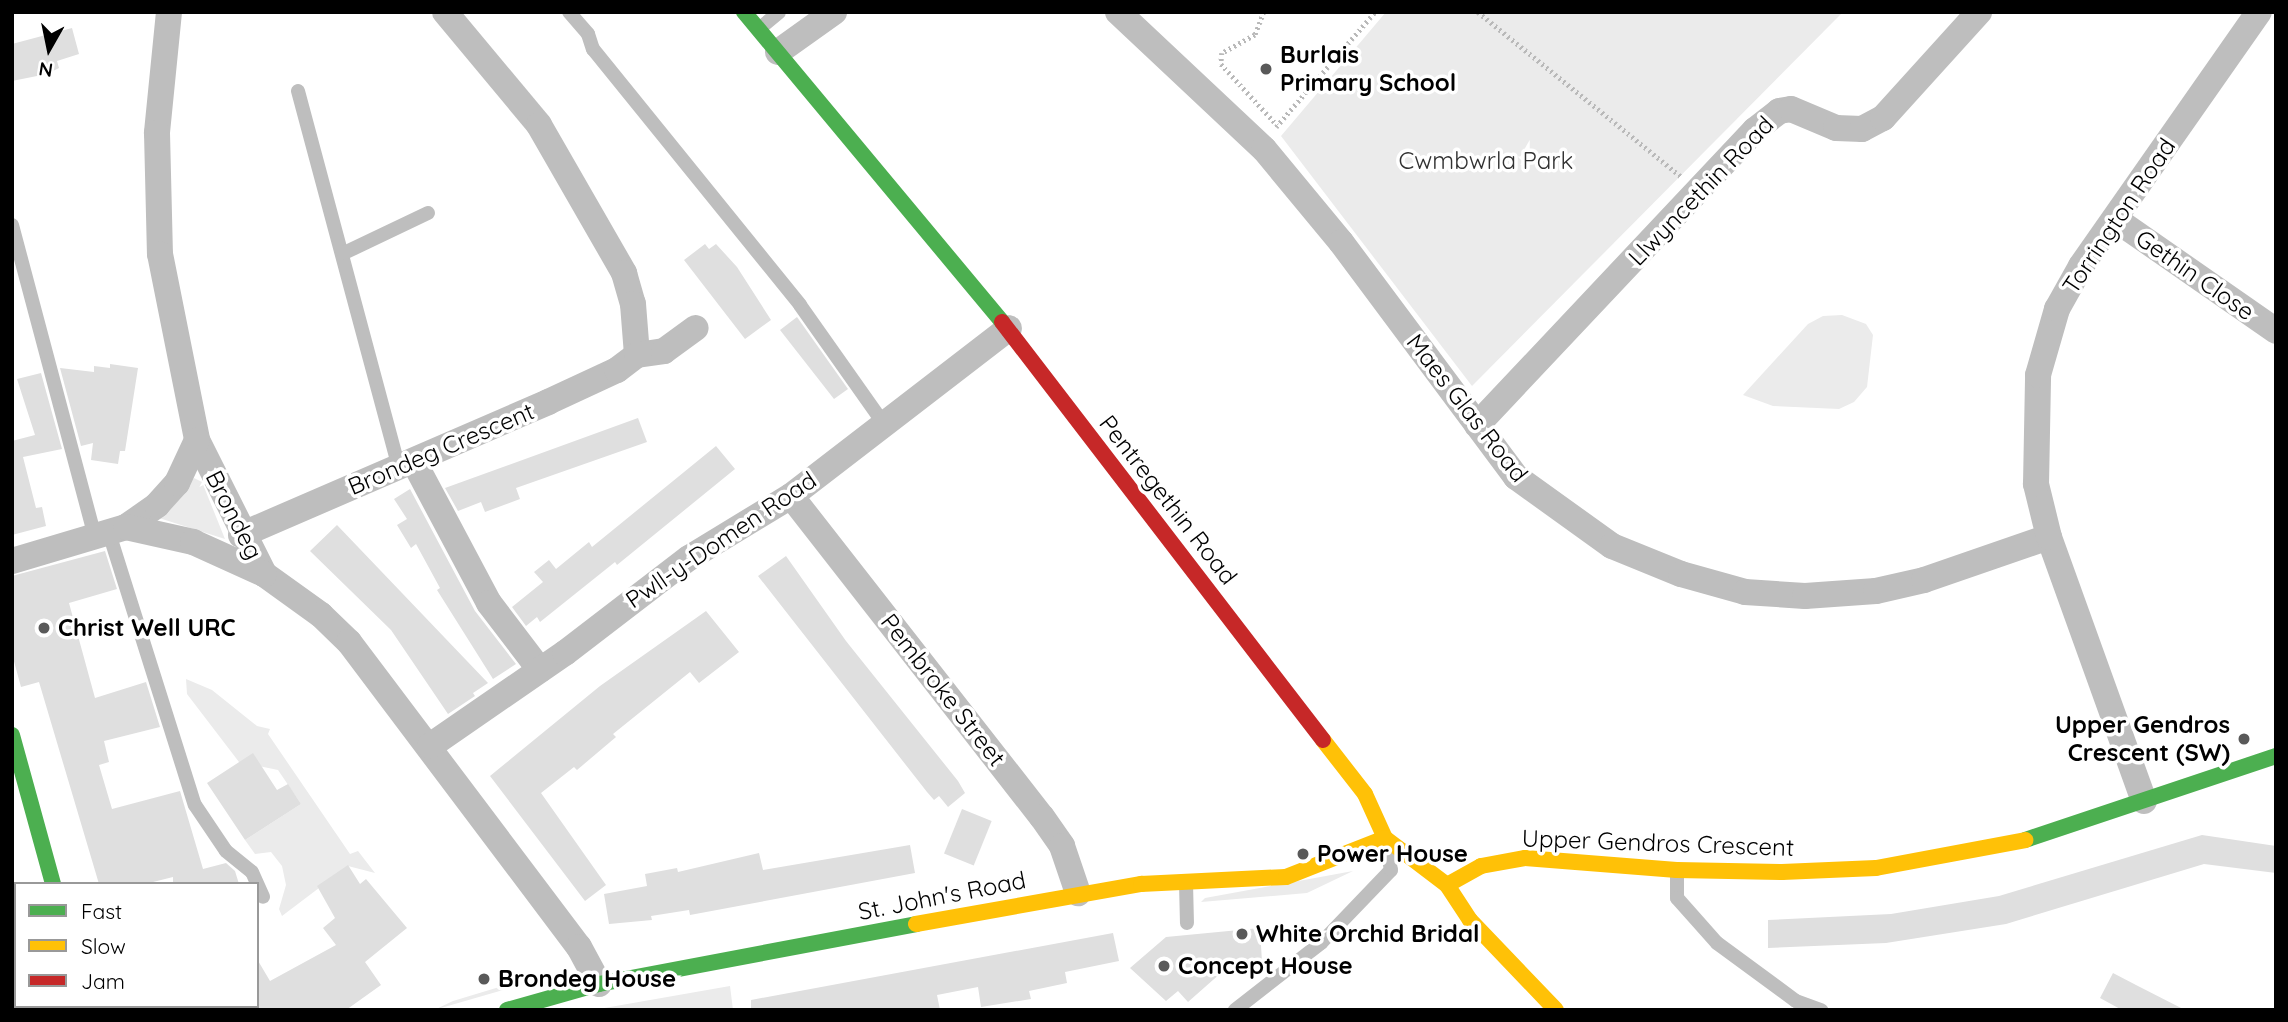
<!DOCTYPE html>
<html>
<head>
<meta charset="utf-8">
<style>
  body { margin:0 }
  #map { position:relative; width:2288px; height:1022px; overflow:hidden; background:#fff; font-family:Quicksand,sans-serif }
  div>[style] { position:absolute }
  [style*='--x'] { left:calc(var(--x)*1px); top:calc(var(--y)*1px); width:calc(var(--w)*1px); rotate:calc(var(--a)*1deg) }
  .green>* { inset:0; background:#ebebeb }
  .building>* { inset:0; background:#dfdfdf; transform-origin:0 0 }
  .path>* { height:4.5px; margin-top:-2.25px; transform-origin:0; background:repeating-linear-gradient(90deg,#b9b9b9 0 2px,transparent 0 5.5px) }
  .lane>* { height:14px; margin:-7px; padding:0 7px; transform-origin:7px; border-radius:7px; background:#bebebe }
  .street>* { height:26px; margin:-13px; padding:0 13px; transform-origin:13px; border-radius:13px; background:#bebebe }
  .fast>* { height:16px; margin:-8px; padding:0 8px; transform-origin:8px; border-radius:8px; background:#4caf50 }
  .slow>* { height:16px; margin:-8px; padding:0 8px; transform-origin:8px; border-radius:8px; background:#ffc107 }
  .jam>* { height:16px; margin:-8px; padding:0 8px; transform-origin:8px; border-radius:8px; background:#c62828 }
  .dots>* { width:19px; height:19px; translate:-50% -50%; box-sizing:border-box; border:4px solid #fff; border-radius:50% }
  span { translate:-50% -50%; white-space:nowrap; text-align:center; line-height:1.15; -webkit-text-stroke:7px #fff; paint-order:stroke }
  .poi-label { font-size:24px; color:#000; font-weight:700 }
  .left { translate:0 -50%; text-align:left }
  .right { translate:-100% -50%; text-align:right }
  .park-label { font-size:24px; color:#323232 }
  .street-label { font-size:24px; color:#000 }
  .frame { position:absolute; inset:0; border:14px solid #000; pointer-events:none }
  .legend { position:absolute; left:14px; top:882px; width:245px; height:126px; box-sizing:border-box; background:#fff; border:2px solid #999; margin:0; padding:9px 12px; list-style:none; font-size:21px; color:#000 }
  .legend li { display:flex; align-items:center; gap:14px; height:35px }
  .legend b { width:35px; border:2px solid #999 }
  .north { position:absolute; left:14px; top:14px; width:70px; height:70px; -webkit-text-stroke:5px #fff; paint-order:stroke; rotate:189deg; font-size:19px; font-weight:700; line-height:28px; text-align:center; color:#000 }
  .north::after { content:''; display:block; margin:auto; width:24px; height:32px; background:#000; clip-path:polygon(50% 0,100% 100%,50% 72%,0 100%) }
</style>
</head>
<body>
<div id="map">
  <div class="green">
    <div style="clip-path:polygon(1386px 12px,1843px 12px,1472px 386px,1281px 136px)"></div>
    <div style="clip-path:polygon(1842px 315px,1866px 324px,1873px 335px,1867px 387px,1854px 402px,1839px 409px,1773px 406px,1743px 395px,1808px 324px,1823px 316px)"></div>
    <div style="clip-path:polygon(194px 478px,202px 482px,225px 539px,159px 518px)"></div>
    <div style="clip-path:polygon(186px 679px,212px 690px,257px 726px,270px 729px,268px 734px,350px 854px,358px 851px,375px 873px,348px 866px,282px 916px,279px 909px,286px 885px,282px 866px,271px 852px,255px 854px,245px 840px,301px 804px,278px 770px,239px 762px,187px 694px)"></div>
    <div style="clip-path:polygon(1353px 871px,1307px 893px,1201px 902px,1205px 898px)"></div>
    <div style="clip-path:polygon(549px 972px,548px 977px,434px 1010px,453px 1001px)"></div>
    <div style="clip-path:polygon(730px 986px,733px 1010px,593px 1010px)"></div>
  </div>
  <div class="building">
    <div style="clip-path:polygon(72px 28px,79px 54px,57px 61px,59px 68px,47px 74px,12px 81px,12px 44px)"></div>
    <div style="clip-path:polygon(705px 244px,709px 249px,716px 244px,737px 267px,771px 320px,745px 339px,684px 260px)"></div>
    <div style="clip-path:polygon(797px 317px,848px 389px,834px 399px,780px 330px)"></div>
    <div style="clip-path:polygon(110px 364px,138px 368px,125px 451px,120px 451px,118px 464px,91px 460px,93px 443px,81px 446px,60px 368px,94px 372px,94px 366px,110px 368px)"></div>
    <div style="clip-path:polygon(41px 373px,62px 449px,23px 457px,36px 508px,42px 507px,46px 526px,12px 535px,12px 441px,35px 435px,17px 379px)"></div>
    <div style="clip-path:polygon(638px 418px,647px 442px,516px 488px,520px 499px,485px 512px,481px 502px,458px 511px,445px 488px)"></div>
    <div style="clip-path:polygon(716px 446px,735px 469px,617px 565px,615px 562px,540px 622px,537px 617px,526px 626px,512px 607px,543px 582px,534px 572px,549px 560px,556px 569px,589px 542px,592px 547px)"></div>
    <div style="clip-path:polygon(410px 489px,475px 611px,516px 664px,493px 679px,437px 590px,440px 588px,416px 544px,411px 548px,397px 525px,407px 519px,394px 499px)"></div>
    <div style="clip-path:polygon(337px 525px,488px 683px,473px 693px,475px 696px,448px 714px,391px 630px,310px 551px)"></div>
    <div style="clip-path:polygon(105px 551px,117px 589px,69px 603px,95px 698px,146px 682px,160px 727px,104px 741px,109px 762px,99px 765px,112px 809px,180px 791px,203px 869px,226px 863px,235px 871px,239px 884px,173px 884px,173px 877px,145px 884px,99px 884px,39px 682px,21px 687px,12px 654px,12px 576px)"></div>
    <div style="clip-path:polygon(786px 556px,846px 641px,958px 781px,965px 793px,948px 807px,939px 796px,934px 800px,927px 792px,758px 576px)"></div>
    <div style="clip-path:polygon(706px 611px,739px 652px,699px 683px,690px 672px,613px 734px,616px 737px,577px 770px,574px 767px,541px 793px,606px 885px,585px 901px,490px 776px,600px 686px)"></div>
    <div style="clip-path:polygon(253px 753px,277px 790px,288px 784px,301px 804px,245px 840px,207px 783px)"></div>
    <div style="left:962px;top:809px;width:32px;height:48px;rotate:22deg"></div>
    <div style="clip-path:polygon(2202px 835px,2276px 846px,2276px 873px,2204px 864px,2006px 924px,1886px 943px,1768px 948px,1768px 920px,1891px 914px,1999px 896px)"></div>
    <div style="clip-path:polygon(910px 845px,915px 873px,690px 915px,689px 910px,651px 916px,652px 920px,609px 924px,604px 894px,647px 886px,645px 874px,677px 868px,678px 872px,759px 853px,763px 870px)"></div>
    <div style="clip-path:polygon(348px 865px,360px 884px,366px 879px,407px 928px,365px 962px,381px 985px,346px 1010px,257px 1010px,257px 959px,270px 981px,336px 945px,323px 928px,335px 918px,317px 886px)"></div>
    <div style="clip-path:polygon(1260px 928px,1262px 962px,1235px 963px,1236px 971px,1222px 972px,1188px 1002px,1178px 991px,1166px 1001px,1130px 968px,1166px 937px)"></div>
    <div style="clip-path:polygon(1113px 933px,1119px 961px,1065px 972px,1067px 983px,1029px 991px,1031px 999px,981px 1007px,978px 987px,937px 995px,940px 1010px,751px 1010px,751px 1000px)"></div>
    <div style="clip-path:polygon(2113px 973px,2136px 985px,2185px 1010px,2122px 1010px,2100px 998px)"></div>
  </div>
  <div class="path">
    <div style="--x:1264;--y:12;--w:25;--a:111"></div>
    <div style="--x:1255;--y:35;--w:38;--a:151"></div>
    <div style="--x:1222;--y:53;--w:11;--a:95"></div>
    <div style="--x:1221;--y:64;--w:83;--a:47.4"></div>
    <div style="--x:1478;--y:12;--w:262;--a:39"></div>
    <div style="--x:1276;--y:127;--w:152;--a:-49.3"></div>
  </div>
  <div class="lane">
    <div style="--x:569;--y:12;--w:29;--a:49"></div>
    <div style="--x:588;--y:34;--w:16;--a:72"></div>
    <div style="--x:593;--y:49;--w:329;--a:51"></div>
    <div style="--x:800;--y:305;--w:146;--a:54.8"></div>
    <div style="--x:759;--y:29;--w:26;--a:-40"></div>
    <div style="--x:298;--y:91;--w:390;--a:75"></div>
    <div style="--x:12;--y:225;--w:323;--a:75.1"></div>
    <div style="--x:344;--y:253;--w:93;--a:-25.5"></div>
    <div style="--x:109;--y:533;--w:285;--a:72.5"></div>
    <div style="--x:195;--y:805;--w:55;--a:56"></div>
    <div style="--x:226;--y:851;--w:33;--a:39"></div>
    <div style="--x:252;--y:872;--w:27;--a:66"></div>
    <div style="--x:1677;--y:871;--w:27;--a:90"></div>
    <div style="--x:1677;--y:898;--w:60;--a:48.4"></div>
    <div style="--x:1717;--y:943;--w:98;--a:36.3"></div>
    <div style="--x:1796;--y:1001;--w:27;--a:20"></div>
    <div style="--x:1186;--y:883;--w:40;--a:88.6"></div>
    <div style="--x:1235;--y:1010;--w:109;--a:-37.9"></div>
    <div style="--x:1321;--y:943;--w:101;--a:-46.2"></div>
    <div style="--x:1391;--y:870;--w:20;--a:-101"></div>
  </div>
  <div class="street">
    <div style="--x:169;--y:12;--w:122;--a:95.7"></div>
    <div style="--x:157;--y:133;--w:121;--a:88.6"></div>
    <div style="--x:160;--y:254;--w:190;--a:78.7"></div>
    <div style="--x:197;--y:440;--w:150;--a:63.4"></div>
    <div style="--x:264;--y:574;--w:70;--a:35.7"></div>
    <div style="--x:321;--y:615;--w:39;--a:44"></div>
    <div style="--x:349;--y:642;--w:382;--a:53"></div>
    <div style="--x:579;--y:947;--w:42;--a:61.6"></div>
    <div style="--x:445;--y:12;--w:147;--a:50.2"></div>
    <div style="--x:539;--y:125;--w:171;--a:60.1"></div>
    <div style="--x:624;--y:273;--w:32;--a:74"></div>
    <div style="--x:633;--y:304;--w:51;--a:85.5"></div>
    <div style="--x:1118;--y:12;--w:200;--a:43.2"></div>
    <div style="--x:1264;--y:149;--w:121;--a:50.4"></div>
    <div style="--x:1341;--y:242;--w:293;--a:53.3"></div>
    <div style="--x:1516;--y:477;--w:118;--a:35.7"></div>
    <div style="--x:1612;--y:546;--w:74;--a:22.1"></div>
    <div style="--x:1681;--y:574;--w:66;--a:15.7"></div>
    <div style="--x:1745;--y:592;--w:60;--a:3.8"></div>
    <div style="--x:1805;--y:596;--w:71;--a:-4"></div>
    <div style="--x:1876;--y:591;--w:49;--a:-12.9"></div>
    <div style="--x:1924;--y:580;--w:132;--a:-19"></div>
    <div style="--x:778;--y:52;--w:69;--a:-35.5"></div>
    <div style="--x:2115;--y:219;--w:196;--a:34.8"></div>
    <div style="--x:1477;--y:425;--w:405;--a:-46.7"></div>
    <div style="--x:1755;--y:130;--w:31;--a:-38"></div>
    <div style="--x:1779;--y:111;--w:12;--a:-9"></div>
    <div style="--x:1791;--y:109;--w:49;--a:22.9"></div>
    <div style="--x:1836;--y:128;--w:26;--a:2"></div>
    <div style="--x:1862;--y:129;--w:24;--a:-28"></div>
    <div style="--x:1883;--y:118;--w:143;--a:-47.8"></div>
    <div style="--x:414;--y:462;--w:160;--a:62"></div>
    <div style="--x:489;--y:603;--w:84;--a:52.7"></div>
    <div style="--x:791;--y:496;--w:407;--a:52"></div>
    <div style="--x:1042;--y:817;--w:35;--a:55"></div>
    <div style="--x:1062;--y:846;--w:50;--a:71.2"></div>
    <div style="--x:126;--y:527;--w:38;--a:-35"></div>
    <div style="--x:157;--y:505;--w:30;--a:-48"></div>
    <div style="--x:177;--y:483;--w:47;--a:-65.1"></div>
    <div style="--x:241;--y:535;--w:335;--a:-23.4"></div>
    <div style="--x:548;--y:402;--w:76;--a:-24.9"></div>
    <div style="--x:617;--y:370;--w:25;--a:-37"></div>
    <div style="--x:637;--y:355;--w:27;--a:-8"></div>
    <div style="--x:664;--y:351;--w:39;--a:-36"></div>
    <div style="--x:12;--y:561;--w:119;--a:-16.6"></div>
    <div style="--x:126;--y:527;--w:69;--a:12.6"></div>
    <div style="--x:193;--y:542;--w:78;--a:24.3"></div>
    <div style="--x:430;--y:746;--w:164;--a:-34.6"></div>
    <div style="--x:565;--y:653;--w:156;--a:-37.5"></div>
    <div style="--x:689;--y:558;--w:119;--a:-31.3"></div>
    <div style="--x:791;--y:496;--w:275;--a:-37.6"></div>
    <div style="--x:2144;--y:801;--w:281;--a:-109.8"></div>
    <div style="--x:2049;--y:537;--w:55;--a:-103.8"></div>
    <div style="--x:2036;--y:484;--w:109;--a:-88.9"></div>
    <div style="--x:2038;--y:375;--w:69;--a:-73.9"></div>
    <div style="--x:2057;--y:309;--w:49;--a:-60.8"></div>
    <div style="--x:2081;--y:266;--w:310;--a:-55"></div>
  </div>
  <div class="fast">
    <div style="--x:744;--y:12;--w:403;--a:50.2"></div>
    <div style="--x:12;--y:735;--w:155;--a:74.6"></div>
    <div style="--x:2025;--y:840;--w:265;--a:-18.5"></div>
    <div style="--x:87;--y:1006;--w:4;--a:76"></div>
    <div style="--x:507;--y:1010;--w:96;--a:-15.8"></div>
    <div style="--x:599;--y:984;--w:323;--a:-10.7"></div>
  </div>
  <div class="slow">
    <div style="--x:1323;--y:740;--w:68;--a:52.1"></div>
    <div style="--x:1365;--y:794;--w:48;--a:65.6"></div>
    <div style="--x:1385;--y:838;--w:78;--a:37.2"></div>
    <div style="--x:1447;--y:885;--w:42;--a:56.7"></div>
    <div style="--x:1470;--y:920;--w:124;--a:46.3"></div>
    <div style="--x:1447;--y:885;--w:39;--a:-29"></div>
    <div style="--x:1481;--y:866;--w:45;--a:-10.3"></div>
    <div style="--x:1525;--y:858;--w:152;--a:4.5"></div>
    <div style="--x:1677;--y:870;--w:105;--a:1.1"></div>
    <div style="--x:1782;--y:872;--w:94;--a:-2.4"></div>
    <div style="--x:1876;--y:868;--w:152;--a:-10.6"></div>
    <div style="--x:916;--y:924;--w:229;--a:-10.1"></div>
    <div style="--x:1141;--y:884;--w:145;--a:-2.8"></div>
    <div style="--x:1286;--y:877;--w:106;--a:-21.5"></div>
  </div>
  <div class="jam">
    <div style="--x:1002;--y:322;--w:527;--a:52.48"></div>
  </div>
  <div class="dots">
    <div style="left:1266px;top:69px;background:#595959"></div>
    <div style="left:44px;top:628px;background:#595959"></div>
    <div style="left:2244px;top:739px;background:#595959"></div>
    <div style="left:1303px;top:854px;background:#595959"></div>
    <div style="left:1242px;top:934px;background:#595959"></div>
    <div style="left:1164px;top:966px;background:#595959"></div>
    <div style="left:484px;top:979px;background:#595959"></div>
  </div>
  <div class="poi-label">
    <span class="left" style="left:1280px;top:69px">Burlais<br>Primary School</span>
    <span class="left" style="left:58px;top:628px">Christ Well URC</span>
    <span class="right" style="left:2230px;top:739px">Upper Gendros<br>Crescent (SW)</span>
    <span class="left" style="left:1317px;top:854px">Power House</span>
    <span class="left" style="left:1256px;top:934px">White Orchid Bridal</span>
    <span class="left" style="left:1178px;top:966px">Concept House</span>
    <span class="left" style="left:498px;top:979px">Brondeg House</span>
  </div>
  <div class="park-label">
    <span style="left:1486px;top:161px">Cwmbwrla Park</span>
  </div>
  <div class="street-label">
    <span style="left:1701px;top:191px;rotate:-46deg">Llwyncethin Road</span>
    <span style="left:2119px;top:216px;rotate:-56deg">Torrington Road</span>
    <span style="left:2195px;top:275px;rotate:35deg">Gethin Close</span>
    <span style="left:1467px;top:408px;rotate:52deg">Maes Glas Road</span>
    <span style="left:441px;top:449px;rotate:-23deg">Brondeg Crescent</span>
    <span style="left:1168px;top:500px;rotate:52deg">Pentregethin Road</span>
    <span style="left:234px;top:515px;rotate:63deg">Brondeg</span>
    <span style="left:721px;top:540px;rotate:-34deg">Pwll-y-Domen Road</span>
    <span style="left:943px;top:690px;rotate:52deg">Pembroke Street</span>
    <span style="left:1658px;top:843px;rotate:2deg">Upper Gendros Crescent</span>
    <span style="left:942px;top:896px;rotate:-11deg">St. John's Road</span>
  </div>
  <div class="frame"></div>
  <ul class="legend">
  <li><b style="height:9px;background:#4caf50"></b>Fast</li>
  <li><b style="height:9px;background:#ffc107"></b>Slow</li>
  <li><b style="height:9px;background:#c62828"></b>Jam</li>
  </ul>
  <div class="north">N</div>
</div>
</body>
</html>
